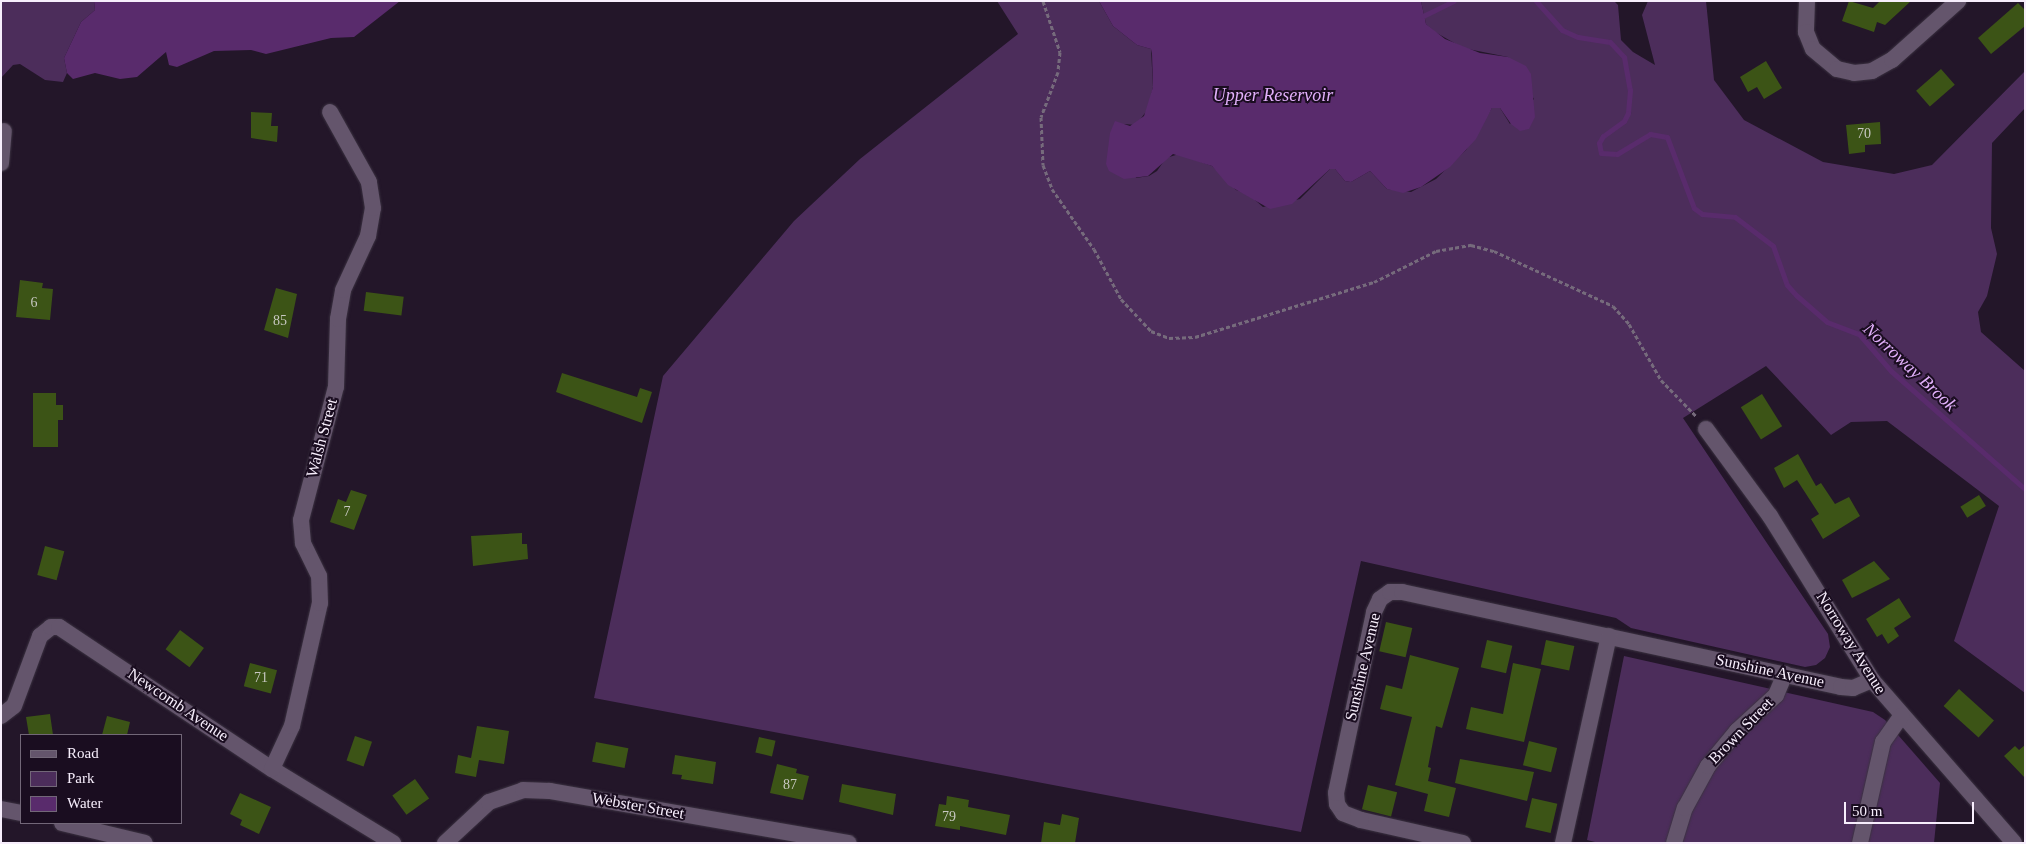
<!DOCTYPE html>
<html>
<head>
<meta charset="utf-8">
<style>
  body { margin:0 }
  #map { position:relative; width:2026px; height:844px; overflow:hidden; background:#231629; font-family:"Times New Roman",serif }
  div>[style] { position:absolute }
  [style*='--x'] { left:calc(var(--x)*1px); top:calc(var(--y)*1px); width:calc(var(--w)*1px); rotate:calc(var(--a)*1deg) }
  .green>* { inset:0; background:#4c2d5b }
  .water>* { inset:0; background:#592b6c }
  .stream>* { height:5px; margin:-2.5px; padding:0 2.5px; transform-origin:2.5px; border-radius:2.5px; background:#592b6c }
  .building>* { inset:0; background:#3c5416; transform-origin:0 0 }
  .path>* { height:3px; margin-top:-1.5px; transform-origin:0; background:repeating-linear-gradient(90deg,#766b7c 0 4px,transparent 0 6.5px) }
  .roads { filter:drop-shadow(0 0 1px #3b3241) drop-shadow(0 0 1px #3b3241) }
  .street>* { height:16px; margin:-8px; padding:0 8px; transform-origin:8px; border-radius:8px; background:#64556c }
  span { translate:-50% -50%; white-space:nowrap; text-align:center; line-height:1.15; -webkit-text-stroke:4px #1a0d20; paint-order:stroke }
  .number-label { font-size:14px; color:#c8c8c2 }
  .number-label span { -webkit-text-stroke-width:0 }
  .street-label { font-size:16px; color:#f7eefc }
  .water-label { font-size:18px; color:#e1affa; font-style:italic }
  .frame { position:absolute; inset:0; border:2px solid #f7eefc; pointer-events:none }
  .legend { position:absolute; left:20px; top:734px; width:162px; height:90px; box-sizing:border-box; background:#1a0d20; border:1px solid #726778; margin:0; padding:6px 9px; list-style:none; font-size:15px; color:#f7eefc }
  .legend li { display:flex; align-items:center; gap:10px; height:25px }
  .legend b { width:25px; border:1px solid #726778 }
  .scale { position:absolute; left:1844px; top:802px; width:130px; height:22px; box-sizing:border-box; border:2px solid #f7eefc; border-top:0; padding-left:6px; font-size:15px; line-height:18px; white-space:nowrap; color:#f7eefc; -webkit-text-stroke:4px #1a0d20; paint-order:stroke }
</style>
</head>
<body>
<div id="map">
  <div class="green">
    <div style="clip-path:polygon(1px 1px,94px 1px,95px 10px,81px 22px,64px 58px,67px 73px,63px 82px,45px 80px,20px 64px,13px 65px,1px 78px)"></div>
    <div style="clip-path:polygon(997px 1px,1099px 1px,1113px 26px,1137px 45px,1151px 49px,1153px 87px,1148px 109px,1136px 125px,1123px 124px,1136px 178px,1149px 176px,1157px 171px,1166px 158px,1179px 154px,1212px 166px,1236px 190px,1248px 194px,1263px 207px,1300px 199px,1330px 169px,1335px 169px,1345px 181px,1351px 182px,1370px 171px,1387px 189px,1411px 192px,1436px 179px,1466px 150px,1492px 108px,1500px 108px,1510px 124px,1534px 99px,1508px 57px,1463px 48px,1435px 32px,1426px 24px,1421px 1px,1614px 1px,1618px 5px,1621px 40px,1633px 52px,1655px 65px,1642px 15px,1648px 1px,1706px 1px,1714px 80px,1744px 120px,1823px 162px,1894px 174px,1932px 165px,2025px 71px,2025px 108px,1992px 143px,1991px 228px,1997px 254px,1987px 296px,1978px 312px,1981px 332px,2025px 371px,2025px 693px,1954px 641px,1999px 506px,1887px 421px,1851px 422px,1831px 435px,1766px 366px,1683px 418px,1828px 634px,1830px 647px,1825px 658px,1816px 665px,1805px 667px,1631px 628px,1616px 618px,1361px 561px,1301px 832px,594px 698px,663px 376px,794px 221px,860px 159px,1018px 34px)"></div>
    <div style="clip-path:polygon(1624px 656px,1873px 712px,1885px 720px,1940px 783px,1934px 843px,1599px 843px,1587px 840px)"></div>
  </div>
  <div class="water">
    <div style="clip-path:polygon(94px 1px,400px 1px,354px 37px,331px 38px,266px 54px,251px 50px,214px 51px,177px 67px,169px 65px,166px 52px,137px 77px,120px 79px,95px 73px,73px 79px,67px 73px,64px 58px,81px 22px,95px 10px)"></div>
    <div style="clip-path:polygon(1099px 1px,1421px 1px,1426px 24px,1445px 39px,1480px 53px,1508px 57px,1526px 66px,1531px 74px,1535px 117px,1529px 129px,1520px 131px,1511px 124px,1500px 108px,1492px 108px,1476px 139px,1450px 167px,1421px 187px,1403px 193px,1387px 189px,1370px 171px,1351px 182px,1345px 181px,1335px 169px,1330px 169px,1292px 204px,1270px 209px,1228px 185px,1212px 166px,1173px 154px,1148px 176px,1124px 179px,1109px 171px,1106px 164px,1110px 133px,1115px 121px,1130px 126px,1144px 116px,1153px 87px,1152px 54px,1151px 49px,1137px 45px,1113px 26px)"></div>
  </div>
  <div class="stream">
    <div style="--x:1536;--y:1;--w:39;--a:48"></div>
    <div style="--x:1562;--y:30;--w:17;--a:24"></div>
    <div style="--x:1578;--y:37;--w:32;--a:9"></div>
    <div style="--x:1610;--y:42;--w:21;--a:47"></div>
    <div style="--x:1624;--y:57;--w:34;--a:80"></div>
    <div style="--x:1630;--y:90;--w:23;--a:95"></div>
    <div style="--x:1628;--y:113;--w:9;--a:117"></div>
    <div style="--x:1624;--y:121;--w:26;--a:144"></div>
    <div style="--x:1603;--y:136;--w:8;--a:120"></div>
    <div style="--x:1599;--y:143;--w:10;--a:79"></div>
    <div style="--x:1601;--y:153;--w:16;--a:4"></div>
    <div style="--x:1617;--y:154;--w:39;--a:-31"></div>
    <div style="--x:1650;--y:134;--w:17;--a:10"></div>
    <div style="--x:1667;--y:137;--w:76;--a:69.2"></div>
    <div style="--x:1694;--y:208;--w:10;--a:37"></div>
    <div style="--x:1702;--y:214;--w:33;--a:5"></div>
    <div style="--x:1735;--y:217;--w:48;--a:37.3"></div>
    <div style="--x:1773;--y:246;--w:41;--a:70.3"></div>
    <div style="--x:1787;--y:285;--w:13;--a:48"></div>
    <div style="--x:1796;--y:295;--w:41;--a:41.1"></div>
    <div style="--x:1827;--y:322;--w:34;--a:21"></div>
    <div style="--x:1859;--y:334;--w:49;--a:49.1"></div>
    <div style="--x:1891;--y:371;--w:179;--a:41.4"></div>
    <div style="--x:1423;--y:16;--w:34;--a:-26"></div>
  </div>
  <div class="building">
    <div style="clip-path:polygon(1849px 1px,1873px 8px,1880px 1px,1911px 1px,1885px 25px,1877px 22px,1874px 32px,1842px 21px)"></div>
    <div style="clip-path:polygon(2018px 3px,2025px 10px,2025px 26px,1991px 54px,1978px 38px)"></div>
    <div style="clip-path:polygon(1766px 61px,1782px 88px,1764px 99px,1757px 87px,1748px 92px,1740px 77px)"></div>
    <div style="left:1941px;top:69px;width:21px;height:33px;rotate:49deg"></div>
    <div style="clip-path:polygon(251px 112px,272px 113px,271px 126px,278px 126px,277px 142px,251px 138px)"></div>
    <div style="clip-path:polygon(1880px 122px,1881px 144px,1865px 145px,1865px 152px,1849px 154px,1846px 125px)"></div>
    <div style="clip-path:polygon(20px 280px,43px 283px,42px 288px,53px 289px,50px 320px,16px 317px)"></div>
    <div style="clip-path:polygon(276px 288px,297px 294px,288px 338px,264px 330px)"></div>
    <div style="left:366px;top:292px;width:38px;height:19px;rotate:7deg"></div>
    <div style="clip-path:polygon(562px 373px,637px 397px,640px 388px,652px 392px,642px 423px,556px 392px)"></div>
    <div style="clip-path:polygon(33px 393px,56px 393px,56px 405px,63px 405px,63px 420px,58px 420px,58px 447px,33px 447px)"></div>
    <div style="left:1762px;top:394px;width:38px;height:25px;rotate:58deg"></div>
    <div style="clip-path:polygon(1798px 454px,1816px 486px,1821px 483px,1835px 504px,1849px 497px,1860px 516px,1823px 539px,1811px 519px,1819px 514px,1797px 480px,1784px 488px,1774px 468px)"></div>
    <div style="clip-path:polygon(351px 490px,367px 495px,354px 530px,330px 522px,338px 499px,346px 502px)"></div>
    <div style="left:1979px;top:495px;width:13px;height:22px;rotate:58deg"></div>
    <div style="clip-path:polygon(522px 533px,522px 544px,527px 544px,528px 559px,473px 566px,471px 536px)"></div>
    <div style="left:45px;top:546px;width:20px;height:30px;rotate:15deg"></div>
    <div style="clip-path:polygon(1874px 561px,1890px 579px,1852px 598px,1842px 580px)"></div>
    <div style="clip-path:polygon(1899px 598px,1911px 617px,1894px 628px,1899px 636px,1888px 644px,1882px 634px,1877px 637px,1866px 619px)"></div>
    <div style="left:1386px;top:622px;width:27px;height:30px;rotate:13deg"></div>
    <div style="left:180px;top:630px;width:30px;height:24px;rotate:37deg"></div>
    <div style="left:1487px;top:640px;width:26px;height:28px;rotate:13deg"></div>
    <div style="left:1546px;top:640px;width:29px;height:25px;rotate:12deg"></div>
    <div style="clip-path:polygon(1410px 655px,1459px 668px,1442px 728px,1436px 726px,1428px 767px,1431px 768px,1428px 781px,1456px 788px,1449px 817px,1424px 811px,1428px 794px,1395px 785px,1412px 717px,1380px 709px,1386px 685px,1402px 689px)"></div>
    <div style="left:250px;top:663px;width:28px;height:24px;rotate:15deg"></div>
    <div style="clip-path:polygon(1513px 663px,1541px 669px,1524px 742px,1466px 729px,1471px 707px,1503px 714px)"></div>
    <div style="left:1959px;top:689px;width:47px;height:23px;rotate:42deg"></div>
    <div style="clip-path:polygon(50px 714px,53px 735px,29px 735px,26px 717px)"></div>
    <div style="clip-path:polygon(107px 716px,130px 722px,127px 735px,102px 735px)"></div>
    <div style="clip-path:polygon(477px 726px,509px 731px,504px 764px,479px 760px,476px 777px,455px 773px,458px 755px,471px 758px)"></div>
    <div style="left:355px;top:736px;width:18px;height:26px;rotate:19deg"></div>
    <div style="left:759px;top:737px;width:17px;height:16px;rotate:13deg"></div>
    <div style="left:1529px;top:741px;width:29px;height:25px;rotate:14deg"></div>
    <div style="left:596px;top:742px;width:33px;height:20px;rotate:11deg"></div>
    <div style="clip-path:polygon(2025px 745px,2025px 778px,2004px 756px,2015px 746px,2019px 750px)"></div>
    <div style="clip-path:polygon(675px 755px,716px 762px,713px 784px,681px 779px,682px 775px,672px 774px)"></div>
    <div style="clip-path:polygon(1460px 759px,1534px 772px,1527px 801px,1455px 783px)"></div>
    <div style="clip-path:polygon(777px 764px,797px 769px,796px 773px,809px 776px,803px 800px,770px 793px)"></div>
    <div style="left:415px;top:779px;width:24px;height:28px;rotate:54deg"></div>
    <div style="clip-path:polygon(842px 784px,896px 794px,893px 815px,839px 802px)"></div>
    <div style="left:1368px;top:785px;width:30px;height:25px;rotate:14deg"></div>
    <div style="clip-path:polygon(240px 793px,271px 807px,259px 834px,240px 825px,242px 820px,230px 814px)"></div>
    <div style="clip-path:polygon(947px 796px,969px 800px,968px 807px,1010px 815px,1006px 835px,960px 826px,960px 830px,935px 826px,939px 804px,946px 805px)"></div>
    <div style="left:1532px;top:798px;width:26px;height:30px;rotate:13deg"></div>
    <div style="clip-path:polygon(1062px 814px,1079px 818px,1075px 843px,1041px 843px,1044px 822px,1060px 825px)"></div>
  </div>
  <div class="path">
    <div style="--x:1043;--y:1;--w:54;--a:71.6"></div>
    <div style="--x:1060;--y:52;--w:20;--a:96"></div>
    <div style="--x:1058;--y:72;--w:48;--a:110.7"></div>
    <div style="--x:1041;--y:117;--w:48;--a:87.6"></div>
    <div style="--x:1043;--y:165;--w:26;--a:69"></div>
    <div style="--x:1052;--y:189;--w:73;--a:55"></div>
    <div style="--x:1094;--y:249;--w:57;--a:61.6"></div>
    <div style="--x:1121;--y:299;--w:44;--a:46.8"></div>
    <div style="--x:1151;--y:331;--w:19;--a:21"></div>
    <div style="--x:1169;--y:338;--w:26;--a:-2"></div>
    <div style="--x:1195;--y:337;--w:187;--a:-17.1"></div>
    <div style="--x:1374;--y:282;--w:69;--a:-26.6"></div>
    <div style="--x:1436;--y:251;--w:36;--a:-10"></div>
    <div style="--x:1471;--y:245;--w:24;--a:15"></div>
    <div style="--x:1494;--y:251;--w:131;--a:24.8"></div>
    <div style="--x:1613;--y:306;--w:24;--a:48"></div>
    <div style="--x:1629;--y:324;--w:64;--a:60.3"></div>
    <div style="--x:1661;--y:380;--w:52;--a:45.8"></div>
  </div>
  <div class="roads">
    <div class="street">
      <div style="--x:1807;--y:1;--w:31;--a:92"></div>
      <div style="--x:1806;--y:32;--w:18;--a:68"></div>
      <div style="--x:1813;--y:49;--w:31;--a:40"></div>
      <div style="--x:1837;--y:69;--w:17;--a:13"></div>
      <div style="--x:1854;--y:73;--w:18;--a:-6"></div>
      <div style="--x:1872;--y:71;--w:23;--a:-29"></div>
      <div style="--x:1892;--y:60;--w:89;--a:-41.8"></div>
      <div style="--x:1;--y:163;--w:32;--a:-85"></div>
      <div style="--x:1706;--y:429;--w:108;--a:53.7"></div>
      <div style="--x:1770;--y:516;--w:193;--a:58.1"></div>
      <div style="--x:1872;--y:680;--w:216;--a:48.9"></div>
      <div style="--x:1;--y:716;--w:16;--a:-38"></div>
      <div style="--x:14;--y:706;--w:75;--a:-69.6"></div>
      <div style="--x:40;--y:636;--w:14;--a:-39"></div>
      <div style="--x:51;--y:627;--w:8;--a:0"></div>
      <div style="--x:59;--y:627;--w:256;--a:33.7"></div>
      <div style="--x:272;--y:769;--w:142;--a:31.4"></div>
      <div style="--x:272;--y:769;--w:47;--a:-65.1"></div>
      <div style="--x:292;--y:726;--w:126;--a:-77.2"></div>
      <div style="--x:320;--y:603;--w:27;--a:-92"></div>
      <div style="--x:319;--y:576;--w:37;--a:-116"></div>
      <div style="--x:303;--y:543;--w:23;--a:-95"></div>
      <div style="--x:301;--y:520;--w:138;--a:-75.3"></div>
      <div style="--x:336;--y:387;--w:68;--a:-88.3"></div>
      <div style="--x:338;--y:319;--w:29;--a:-80"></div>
      <div style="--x:343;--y:290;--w:60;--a:-65.2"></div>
      <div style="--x:368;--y:236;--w:28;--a:-80"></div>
      <div style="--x:373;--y:208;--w:26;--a:-99"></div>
      <div style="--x:369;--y:182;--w:80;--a:-119.1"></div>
      <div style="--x:1;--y:809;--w:20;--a:11"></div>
      <div style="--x:62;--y:823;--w:85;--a:13.5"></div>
      <div style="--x:445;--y:843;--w:60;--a:-43"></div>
      <div style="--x:489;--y:802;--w:36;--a:-19"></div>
      <div style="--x:523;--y:790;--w:27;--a:2"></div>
      <div style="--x:550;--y:791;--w:303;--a:9.9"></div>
      <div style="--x:1463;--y:843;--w:105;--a:-167.3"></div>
      <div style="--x:1361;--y:820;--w:19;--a:-159"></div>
      <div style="--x:1343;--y:813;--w:11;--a:-124"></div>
      <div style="--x:1337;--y:804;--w:11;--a:-95"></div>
      <div style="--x:1336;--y:793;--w:185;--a:-78.1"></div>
      <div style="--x:1374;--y:612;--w:14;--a:-65"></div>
      <div style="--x:1380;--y:599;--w:12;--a:-35"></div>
      <div style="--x:1390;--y:592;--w:12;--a:0"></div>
      <div style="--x:1402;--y:592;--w:449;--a:12.2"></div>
      <div style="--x:1841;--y:687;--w:12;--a:5"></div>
      <div style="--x:1853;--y:688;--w:21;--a:-23"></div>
      <div style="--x:1563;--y:843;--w:212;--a:-77.5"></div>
      <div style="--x:1674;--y:843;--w:37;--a:-73"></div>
      <div style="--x:1685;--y:808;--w:48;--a:-61.3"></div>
      <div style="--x:1708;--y:766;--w:45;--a:-50.4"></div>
      <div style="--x:1737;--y:731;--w:53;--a:-42.7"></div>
      <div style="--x:1776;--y:695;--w:23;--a:-67"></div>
      <div style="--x:1860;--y:843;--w:104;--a:-77.2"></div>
      <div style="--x:1883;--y:742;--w:32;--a:-55"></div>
    </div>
  </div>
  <div class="number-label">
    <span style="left:1864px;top:134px">70</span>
    <span style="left:34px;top:303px">6</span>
    <span style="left:280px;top:321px">85</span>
    <span style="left:347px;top:512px">7</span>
    <span style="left:261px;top:678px">71</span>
    <span style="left:790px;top:785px">87</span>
    <span style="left:949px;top:817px">79</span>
  </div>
  <div class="street-label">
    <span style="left:322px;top:438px;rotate:-75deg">Walsh Street</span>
    <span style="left:1851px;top:643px;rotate:58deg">Norroway Avenue</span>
    <span style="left:1363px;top:667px;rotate:-77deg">Sunshine Avenue</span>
    <span style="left:1770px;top:671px;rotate:12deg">Sunshine Avenue</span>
    <span style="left:178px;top:705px;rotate:34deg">Newcomb Avenue</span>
    <span style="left:1741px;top:731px;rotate:-46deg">Brown Street</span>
    <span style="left:638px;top:806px;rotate:10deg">Webster Street</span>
  </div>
  <div class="water-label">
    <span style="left:1273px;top:95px">Upper Reservoir</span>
    <span style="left:1910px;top:367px;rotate:43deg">Norroway Brook</span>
  </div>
  <div class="frame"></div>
  <ul class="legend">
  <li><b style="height:6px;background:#64556c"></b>Road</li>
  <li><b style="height:14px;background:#4c2d5b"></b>Park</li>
  <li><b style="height:14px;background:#592b6c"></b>Water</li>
  </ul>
  <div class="scale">50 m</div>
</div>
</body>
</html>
